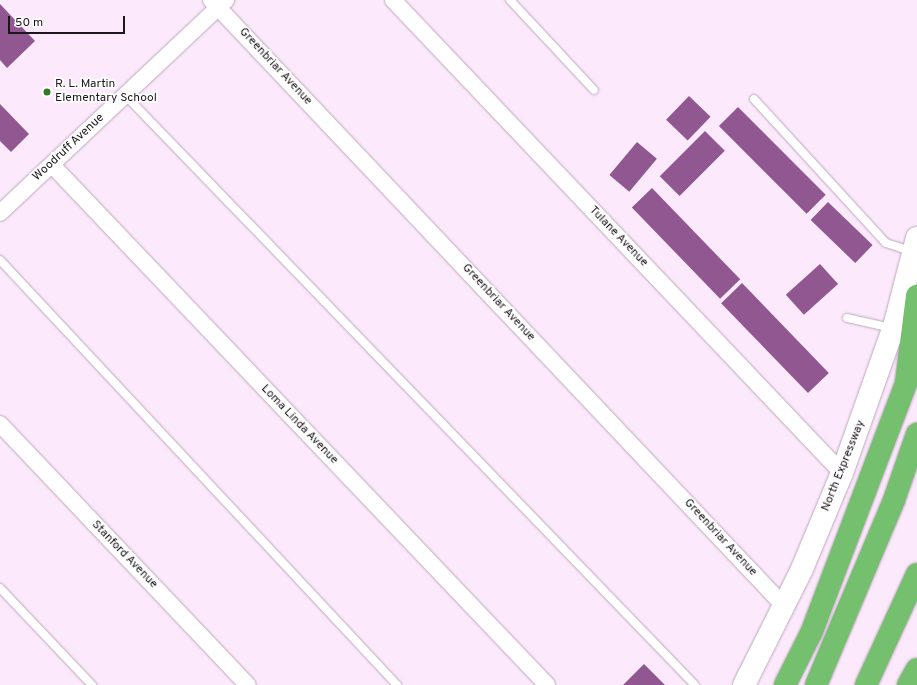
<!DOCTYPE html>
<html>
<head>
<meta charset="utf-8">
<style>
  body { margin:0 }
  #map { position:relative; width:917px; height:685px; overflow:hidden; background:#fde9fc; font-family:Overpass,sans-serif }
  div>[style] { position:absolute }
  [style*='--x'] { left:calc(var(--x)*1px); top:calc(var(--y)*1px); width:calc(var(--w)*1px); rotate:calc(var(--a)*1deg) }
  .building>* { inset:0; background:#905791; transform-origin:0 0 }
  .roads { filter:drop-shadow(0 0 1px #bba8bb) drop-shadow(0 0 1px #bba8bb) }
  .lane>* { height:8px; margin:-4px; padding:0 4px; transform-origin:4px; border-radius:4px; background:#fff }
  .street>* { height:16px; margin:-8px; padding:0 8px; transform-origin:8px; border-radius:8px; background:#fff }
  .secondary>* { height:22px; margin:-11px; padding:0 11px; transform-origin:11px; border-radius:11px; background:#fff }
  .highway>* { height:22px; margin:-11px; padding:0 11px; transform-origin:11px; border-radius:11px; background:#74c06f }
  .dots>* { width:11px; height:11px; translate:-50% -50%; box-sizing:border-box; border:2px solid #fff; border-radius:50% }
  span { translate:-50% -50%; white-space:nowrap; text-align:center; line-height:1.15; -webkit-text-stroke:3.5px #fff; paint-order:stroke }
  .street-label { font-size:12px; color:#1d161d }
  .poi-label { font-size:12px; color:#1d161d }
  .left { translate:0 -50%; text-align:left }
  .scale { position:absolute; left:8px; top:16px; width:117px; height:18px; box-sizing:border-box; border:2px solid #1d161d; border-top:0; padding-left:5px; font-size:12px; line-height:14px; white-space:nowrap; color:#1d161d; -webkit-text-stroke:3px #fff; paint-order:stroke }
</style>
</head>
<body>
<div id="map">
  <div class="building">
    <div style="clip-path:polygon(0 4px,35px 41px,7px 68px,0 60px)"></div>
    <div style="left:689px;top:96px;width:30px;height:33px;rotate:44deg"></div>
    <div style="clip-path:polygon(0 104px,29px 134px,11px 152px,0 141px)"></div>
    <div style="left:738px;top:107px;width:124px;height:27px;rotate:45deg"></div>
    <div style="left:705px;top:131px;width:28px;height:64px;rotate:45deg"></div>
    <div style="left:637px;top:142px;width:26px;height:43px;rotate:40deg"></div>
    <div style="left:652px;top:188px;width:127px;height:28px;rotate:46deg"></div>
    <div style="left:828px;top:202px;width:62px;height:25px;rotate:44deg"></div>
    <div style="left:820px;top:264px;width:27px;height:46px;rotate:48deg"></div>
    <div style="left:742px;top:283px;width:125px;height:29px;rotate:46deg"></div>
    <div style="clip-path:polygon(644px 664px,665px 685px,623px 685px)"></div>
  </div>
  <div class="roads">
    <div class="lane">
      <div style="--x:510;--y:0;--w:123;--a:47"></div>
      <div style="--x:125;--y:95;--w:820;--a:45.99"></div>
      <div style="--x:754;--y:99;--w:195;--a:47.5"></div>
      <div style="--x:886;--y:243;--w:28;--a:18"></div>
      <div style="--x:0;--y:260;--w:582;--a:46.95"></div>
      <div style="--x:847;--y:318;--w:46;--a:12.5"></div>
      <div style="--x:0;--y:588;--w:134;--a:46.5"></div>
    </div>
    <div class="street">
      <div style="--x:211;--y:0;--w:834;--a:46.6"></div>
      <div style="--x:393;--y:0;--w:652;--a:46.49"></div>
      <div style="--x:52;--y:165;--w:718;--a:46.41"></div>
      <div style="--x:0;--y:213;--w:311;--a:-43.3"></div>
      <div style="--x:0;--y:424;--w:360;--a:46.5"></div>
    </div>
    <div class="secondary">
      <div style="--x:744;--y:685;--w:130;--a:-63.4"></div>
      <div style="--x:802;--y:569;--w:104;--a:-67.4"></div>
      <div style="--x:842;--y:473;--w:159;--a:-70.5"></div>
      <div style="--x:895;--y:323;--w:88;--a:-75.5"></div>
    </div>
    <div class="highway">
      <div style="--x:785;--y:685;--w:60;--a:-63.4"></div>
      <div style="--x:812;--y:631;--w:265;--a:-69.2"></div>
      <div style="--x:906;--y:383;--w:88;--a:-82.8"></div>
      <div style="--x:816;--y:685;--w:201;--a:-67.1"></div>
      <div style="--x:894;--y:500;--w:70;--a:-70.8"></div>
      <div style="--x:866;--y:685;--w:122;--a:-65.3"></div>
      <div style="--x:908;--y:685;--w:18;--a:-61"></div>
    </div>
  </div>
  <div class="dots">
    <div style="left:47px;top:92px;background:#2a7c28"></div>
  </div>
  <div class="street-label">
    <span style="left:275px;top:67px;rotate:47deg">Greenbriar Avenue</span>
    <span style="left:69px;top:148px;rotate:-43deg">Woodruff Avenue</span>
    <span style="left:618px;top:237px;rotate:46deg">Tulane Avenue</span>
    <span style="left:498px;top:303px;rotate:47deg">Greenbriar Avenue</span>
    <span style="left:299px;top:425px;rotate:46deg">Loma Linda Avenue</span>
    <span style="left:844px;top:466px;rotate:-68deg">North Expressway</span>
    <span style="left:720px;top:538px;rotate:47deg">Greenbriar Avenue</span>
    <span style="left:124px;top:555px;rotate:46deg">Stanford Avenue</span>
  </div>
  <div class="poi-label">
    <span class="left" style="left:55px;top:92px">R. L. Martin<br>Elementary School</span>
  </div>
  <div class="scale">50 m</div>
</div>
</body>
</html>
